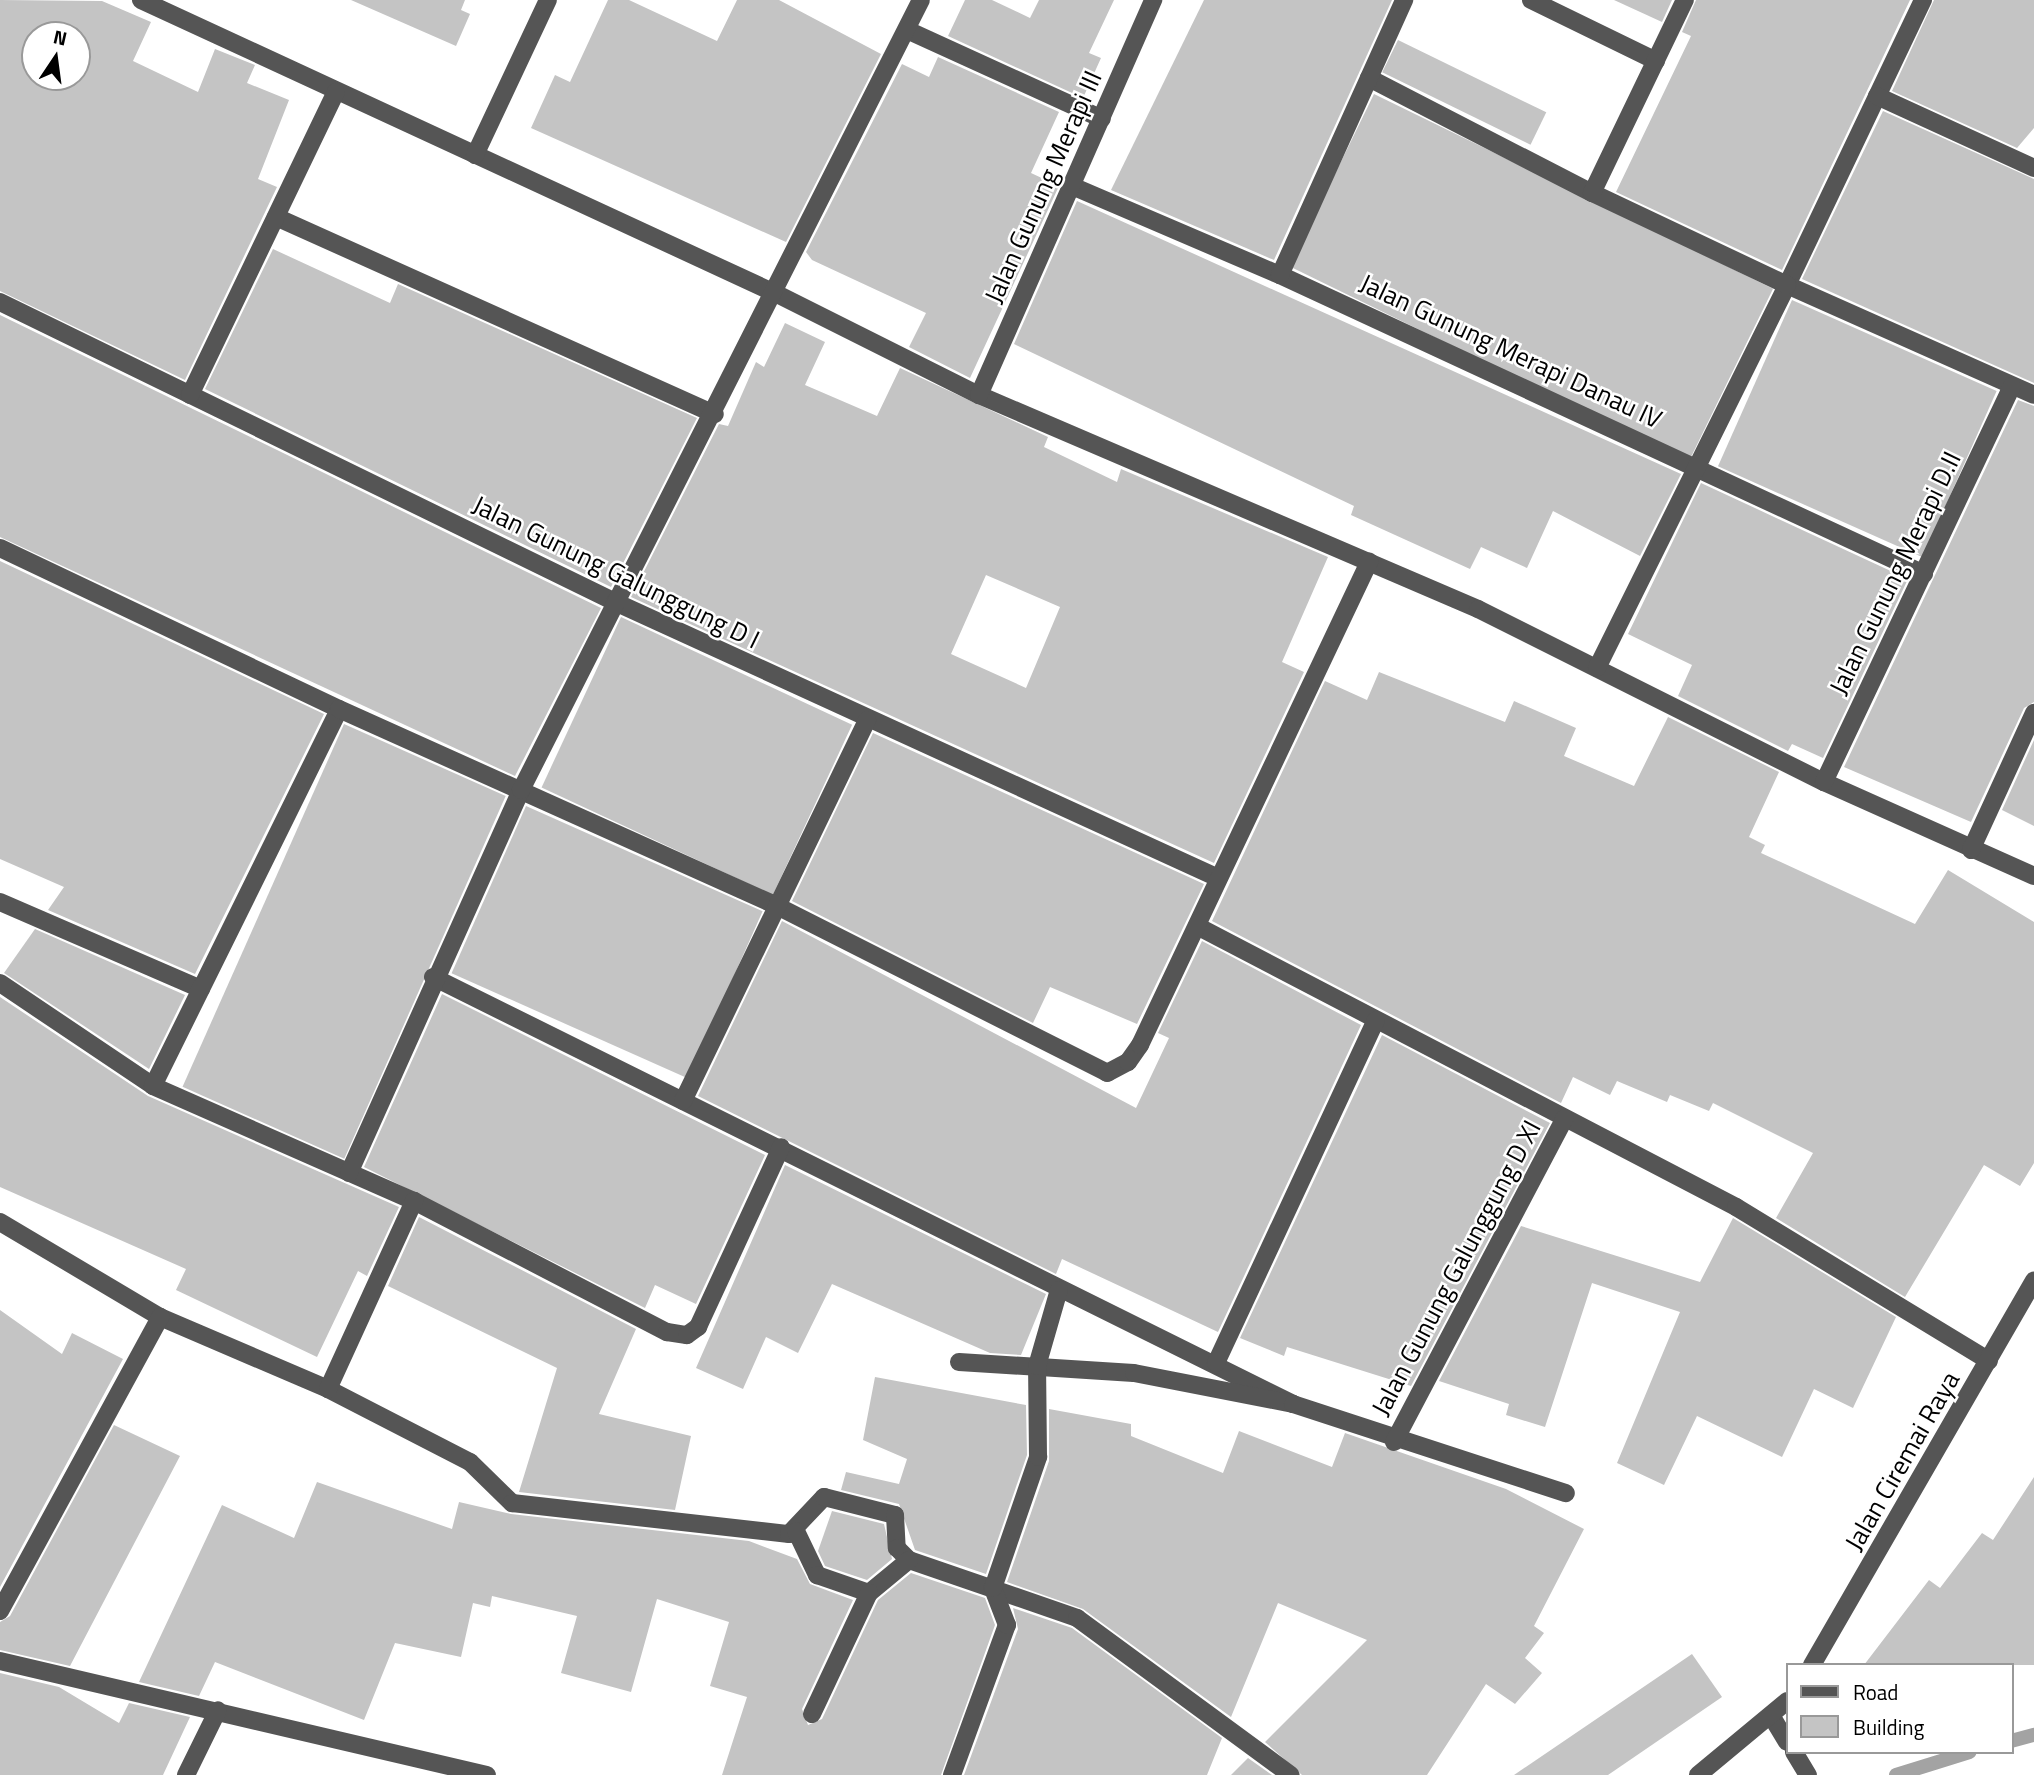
<!DOCTYPE html>
<html>
<head>
<meta charset="utf-8">
<style>
  body { margin:0 }
  #map { position:relative; width:2034px; height:1775px; overflow:hidden; background:#fff; font-family:"Titillium Web",sans-serif }
  div>[style] { position:absolute }
  [style*='--x'] { left:calc(var(--x)*1px); top:calc(var(--y)*1px); width:calc(var(--w)*1px); rotate:calc(var(--a)*1deg) }
  .stream>* { height:14px; margin:-7px; padding:0 7px; transform-origin:7px; border-radius:7px; background:#a3a3a3 }
  .building>* { inset:0; background:#c4c4c4; transform-origin:0 0 }
  .minor>* { height:18px; margin:-9px; padding:0 9px; transform-origin:9px; border-radius:9px; background:#555 }
  span { translate:-50% -50%; white-space:nowrap; text-align:center; line-height:1.15; -webkit-text-stroke:5px #fff; paint-order:stroke }
  .street-label { font-size:26px; color:#000 }
  .legend { position:absolute; left:1786px; top:1663px; width:228px; height:91px; box-sizing:border-box; background:#fff; border:2px solid #999; margin:0; padding:9px 12px; list-style:none; font-size:21px; color:#000 }
  .legend li { display:flex; align-items:center; gap:14px; height:35px }
  .legend b { width:35px; border:2px solid #999 }
  .north { position:absolute; left:21px; top:21px; width:70px; height:70px; box-sizing:border-box; background:#fff; border:2px solid #999; border-radius:50%; rotate:13deg; font-size:19px; font-weight:700; line-height:28px; text-align:center; color:#000 }
  .north::after { content:''; display:block; margin:auto; width:24px; height:32px; background:#000; clip-path:polygon(50% 0,100% 100%,50% 72%,0 100%) }
</style>
</head>
<body>
<div id="map">
  <div class="stream">
    <div style="--x:2011;--y:1741;--w:24;--a:-15"></div>
    <div style="--x:1896;--y:1775;--w:77;--a:-17.3"></div>
  </div>
  <div class="building">
    <div style="clip-path:polygon(evenodd,0 0,102px 1px,151px 22px,133px 61px,198px 92px,215px 49px,255px 65px,247px 83px,289px 100px,258px 179px,277px 187px,185px 380px,0 291px,0 0,35px 35px,77px 35px,77px 77px,35px 77px,35px 35px)"></div>
    <div style="clip-path:polygon(351px 0,465px 0,461px 10px,470px 14px,456px 46px)"></div>
    <div style="clip-path:polygon(608px 0,629px 0,717px 41px,737px 0,779px 0,881px 54px,786px 242px,531px 128px,555px 75px,570px 82px)"></div>
    <div style="clip-path:polygon(965px 0,992px 0,1030px 18px,1039px 0,1114px 0,1089px 53px,1101px 58px,1083px 98px,948px 36px)"></div>
    <div style="clip-path:polygon(1204px 0,1392px 0,1274px 260px,1111px 190px)"></div>
    <div style="clip-path:polygon(1614px 0,1672px 0,1662px 22px)"></div>
    <div style="clip-path:polygon(1696px 0,1910px 0,1782px 270px,1616px 192px,1691px 36px,1682px 32px)"></div>
    <div style="clip-path:polygon(1934px 0,2034px 0,2034px 128px,2017px 148px,1892px 91px)"></div>
    <div style="left:1398px;top:40px;width:165px;height:36px;rotate:26deg"></div>
    <div style="clip-path:polygon(938px 57px,1059px 112px,1031px 173px,1059px 186px,970px 378px,909px 347px,926px 313px,812px 260px,806px 252px,902px 64px,929px 77px)"></div>
    <div style="left:1374px;top:94px;width:444px;height:192px;rotate:26deg"></div>
    <div style="clip-path:polygon(1883px 111px,2034px 179px,2034px 383px,1802px 279px)"></div>
    <div style="clip-path:polygon(1077px 201px,1681px 474px,1640px 556px,1553px 511px,1527px 568px,1481px 547px,1470px 569px,1351px 515px,1354px 506px,1014px 344px)"></div>
    <div style="clip-path:polygon(273px 249px,390px 303px,398px 284px,697px 418px,611px 587px,205px 389px)"></div>
    <div style="left:1792px;top:300px;width:224px;height:182px;rotate:24deg"></div>
    <div style="clip-path:polygon(0 315px,601px 608px,515px 776px,0 537px)"></div>
    <div style="clip-path:polygon(evenodd,785px 323px,825px 342px,805px 385px,877px 416px,900px 368px,1048px 437px,1044px 447px,1117px 482px,1121px 469px,1328px 557px,1282px 662px,1304px 672px,1214px 863px,631px 597px,719px 424px,728px 426px,756px 362px,764px 367px,785px 323px,986px 575px,1060px 607px,1026px 688px,951px 654px,986px 575px)"></div>
    <div style="clip-path:polygon(2018px 400px,2034px 406px,2034px 702px,2024px 708px,1971px 822px,1844px 767px)"></div>
    <div style="clip-path:polygon(1701px 483px,1908px 579px,1823px 758px,1792px 744px,1788px 751px,1678px 696px,1692px 665px,1628px 634px)"></div>
    <div style="clip-path:polygon(0 561px,324px 714px,195px 974px,48px 910px,64px 887px,0 859px)"></div>
    <div style="left:621px;top:617px;width:255px;height:188px;rotate:25deg"></div>
    <div style="clip-path:polygon(1379px 672px,1505px 722px,1514px 701px,1576px 728px,1564px 756px,1634px 786px,1668px 717px,1779px 772px,1749px 837px,1765px 845px,1761px 853px,1915px 924px,1948px 870px,2034px 922px,2034px 1163px,2020px 1186px,1984px 1165px,1905px 1297px,1776px 1218px,1813px 1153px,1713px 1103px,1709px 1111px,1670px 1095px,1667px 1102px,1617px 1081px,1610px 1095px,1573px 1077px,1561px 1103px,1212px 921px,1325px 681px,1367px 700px)"></div>
    <div style="left:344px;top:724px;width:177px;height:397px;rotate:24deg"></div>
    <div style="clip-path:polygon(873px 733px,1204px 884px,1137px 1024px,1050px 987px,1033px 1023px,792px 901px)"></div>
    <div style="clip-path:polygon(2034px 740px,2034px 826px,2002px 810px)"></div>
    <div style="left:526px;top:806px;width:259px;height:183px;rotate:24deg"></div>
    <div style="clip-path:polygon(782px 921px,1136px 1108px,1169px 1038px,1158px 1033px,1202px 941px,1361px 1025px,1218px 1332px,1062px 1259px,1056px 1274px,698px 1096px)"></div>
    <div style="clip-path:polygon(35px 929px,185px 995px,149px 1069px,4px 973px)"></div>
    <div style="clip-path:polygon(442px 994px,765px 1155px,696px 1304px,655px 1285px,645px 1308px,364px 1167px)"></div>
    <div style="clip-path:polygon(0 997px,148px 1096px,399px 1207px,367px 1276px,358px 1271px,317px 1357px,176px 1290px,186px 1269px,0 1187px)"></div>
    <div style="clip-path:polygon(1382px 1035px,1550px 1123px,1411px 1386px,1287px 1347px,1284px 1356px,1240px 1338px)"></div>
    <div style="clip-path:polygon(785px 1165px,1046px 1294px,1021px 1355px,990px 1353px,832px 1284px,798px 1353px,766px 1337px,743px 1389px,696px 1368px)"></div>
    <div style="clip-path:polygon(419px 1217px,636px 1329px,599px 1414px,691px 1436px,675px 1510px,519px 1492px,557px 1368px,388px 1286px)"></div>
    <div style="clip-path:polygon(1733px 1218px,1896px 1317px,1853px 1408px,1814px 1389px,1782px 1457px,1697px 1416px,1664px 1485px,1617px 1463px,1680px 1312px,1592px 1283px,1545px 1427px,1506px 1415px,1509px 1404px,1439px 1381px,1521px 1226px,1700px 1282px)"></div>
    <div style="clip-path:polygon(0 1310px,62px 1354px,72px 1333px,123px 1359px,0 1587px)"></div>
    <div style="clip-path:polygon(875px 1377px,1026px 1405px,1027px 1455px,986px 1574px,915px 1550px,899px 1504px,841px 1490px,846px 1472px,899px 1484px,907px 1459px,863px 1440px)"></div>
    <div style="clip-path:polygon(1049px 1409px,1131px 1424px,1131px 1436px,1223px 1473px,1239px 1431px,1332px 1467px,1345px 1433px,1506px 1489px,1584px 1529px,1534px 1626px,1544px 1633px,1525px 1658px,1542px 1673px,1515px 1704px,1486px 1684px,1427px 1775px,1302px 1775px,1265px 1742px,1367px 1640px,1278px 1603px,1231px 1717px,1083px 1609px,1007px 1582px,1049px 1461px)"></div>
    <div style="clip-path:polygon(114px 1425px,180px 1456px,70px 1666px,0 1650px,0 1622px,10px 1616px)"></div>
    <div style="clip-path:polygon(2034px 1477px,2034px 1665px,1864px 1665px,1929px 1580px,1940px 1588px,1982px 1533px,1993px 1540px)"></div>
    <div style="clip-path:polygon(317px 1482px,452px 1529px,459px 1502px,511px 1514px,749px 1541px,797px 1559px,810px 1584px,853px 1600px,802px 1709px,808px 1725px,822px 1719px,878px 1600px,911px 1573px,985px 1598px,995px 1625px,941px 1775px,722px 1775px,747px 1697px,710px 1686px,729px 1622px,657px 1599px,631px 1692px,561px 1673px,577px 1616px,492px 1596px,490px 1607px,473px 1603px,461px 1657px,395px 1643px,364px 1720px,215px 1662px,199px 1696px,139px 1682px,222px 1505px,294px 1538px)"></div>
    <div style="clip-path:polygon(832px 1511px,884px 1524px,892px 1559px,867px 1580px,825px 1566px,818px 1551px)"></div>
    <div style="clip-path:polygon(1013px 1608px,1072px 1628px,1222px 1738px,1207px 1775px,964px 1775px,1018px 1629px)"></div>
    <div style="clip-path:polygon(1692px 1654px,1722px 1697px,1608px 1775px,1514px 1775px)"></div>
    <div style="clip-path:polygon(0 1673px,59px 1687px,119px 1723px,129px 1703px,190px 1717px,163px 1775px,0 1775px)"></div>
    <div style="clip-path:polygon(1248px 1758px,1272px 1775px,1231px 1775px)"></div>
  </div>
  <div class="minor">
    <div style="--x:141;--y:0;--w:701;--a:24.81"></div>
    <div style="--x:777;--y:294;--w:226;--a:26.6"></div>
    <div style="--x:979;--y:395;--w:543;--a:23.21"></div>
    <div style="--x:1478;--y:609;--w:387;--a:26.6"></div>
    <div style="--x:1824;--y:782;--w:230;--a:24.1"></div>
    <div style="--x:1531;--y:0;--w:139;--a:26"></div>
    <div style="--x:1923;--y:0;--w:316;--a:115.5"></div>
    <div style="--x:1787;--y:285;--w:270;--a:24"></div>
    <div style="--x:907;--y:30;--w:214;--a:24.5"></div>
    <div style="--x:1369;--y:78;--w:251;--a:27.3"></div>
    <div style="--x:1877;--y:96;--w:173;--a:24.6"></div>
    <div style="--x:475;--y:155;--w:171;--a:-64.8"></div>
    <div style="--x:1072;--y:186;--w:226;--a:23.2"></div>
    <div style="--x:1280;--y:275;--w:710;--a:24.9"></div>
    <div style="--x:276;--y:217;--w:481;--a:24.2"></div>
    <div style="--x:1280;--y:275;--w:302;--a:-65.7"></div>
    <div style="--x:0;--y:302;--w:684;--a:26"></div>
    <div style="--x:615;--y:602;--w:661;--a:24.59"></div>
    <div style="--x:190;--y:395;--w:336;--a:-64.3"></div>
    <div style="--x:979;--y:395;--w:432;--a:-66.2"></div>
    <div style="--x:0;--y:548;--w:375;--a:25.4"></div>
    <div style="--x:1597;--y:668;--w:428;--a:-63.6"></div>
    <div style="--x:1787;--y:285;--w:216;--a:-154.7"></div>
    <div style="--x:1592;--y:193;--w:214;--a:-64.3"></div>
    <div style="--x:1824;--y:782;--w:438;--a:-64.6"></div>
    <div style="--x:1971;--y:850;--w:151;--a:-65.3"></div>
    <div style="--x:0;--y:902;--w:219;--a:23.4"></div>
    <div style="--x:1197;--y:926;--w:608;--a:27.53"></div>
    <div style="--x:1736;--y:1207;--w:296;--a:31.3"></div>
    <div style="--x:433;--y:977;--w:960;--a:26.4"></div>
    <div style="--x:0;--y:983;--w:184;--a:33.9"></div>
    <div style="--x:153;--y:1086;--w:285;--a:23.8"></div>
    <div style="--x:414;--y:1201;--w:285;--a:27.4"></div>
    <div style="--x:667;--y:1332;--w:20;--a:9"></div>
    <div style="--x:687;--y:1335;--w:14;--a:-36"></div>
    <div style="--x:698;--y:1327;--w:198;--a:-65.2"></div>
    <div style="--x:153;--y:1086;--w:420;--a:-63.7"></div>
    <div style="--x:339;--y:709;--w:480;--a:24.2"></div>
    <div style="--x:777;--y:906;--w:370;--a:26.8"></div>
    <div style="--x:1107;--y:1073;--w:24;--a:-28"></div>
    <div style="--x:1128;--y:1062;--w:21;--a:-55"></div>
    <div style="--x:1140;--y:1045;--w:535;--a:-64.63"></div>
    <div style="--x:683;--y:1101;--w:423;--a:-64.2"></div>
    <div style="--x:349;--y:1173;--w:420;--a:-65.8"></div>
    <div style="--x:521;--y:790;--w:885;--a:-63.15"></div>
    <div style="--x:0;--y:1222;--w:186;--a:30.7"></div>
    <div style="--x:160;--y:1317;--w:183;--a:23.2"></div>
    <div style="--x:328;--y:1389;--w:160;--a:27.2"></div>
    <div style="--x:470;--y:1462;--w:59;--a:44.3"></div>
    <div style="--x:512;--y:1503;--w:279;--a:6.4"></div>
    <div style="--x:789;--y:1534;--w:51;--a:-46.6"></div>
    <div style="--x:824;--y:1497;--w:73;--a:14.2"></div>
    <div style="--x:895;--y:1515;--w:33;--a:87"></div>
    <div style="--x:897;--y:1548;--w:17;--a:45"></div>
    <div style="--x:909;--y:1560;--w:178;--a:19"></div>
    <div style="--x:1077;--y:1618;--w:265;--a:36.3"></div>
    <div style="--x:959;--y:1362;--w:175;--a:3.6"></div>
    <div style="--x:1134;--y:1373;--w:162;--a:11"></div>
    <div style="--x:1293;--y:1404;--w:287;--a:18.1"></div>
    <div style="--x:1216;--y:1363;--w:378;--a:-65"></div>
    <div style="--x:328;--y:1389;--w:207;--a:-65.4"></div>
    <div style="--x:1394;--y:1442;--w:366;--a:-62.2"></div>
    <div style="--x:796;--y:1531;--w:49;--a:64.5"></div>
    <div style="--x:817;--y:1575;--w:55;--a:19.1"></div>
    <div style="--x:869;--y:1593;--w:52;--a:-39.5"></div>
    <div style="--x:0;--y:1611;--w:335;--a:-61.4"></div>
    <div style="--x:0;--y:1661;--w:500;--a:13.17"></div>
    <div style="--x:1812;--y:1665;--w:444;--a:-60"></div>
    <div style="--x:812;--y:1714;--w:134;--a:-64.8"></div>
    <div style="--x:1772;--y:1717;--w:29;--a:59"></div>
    <div style="--x:1794;--y:1752;--w:27;--a:59"></div>
    <div style="--x:186;--y:1775;--w:72;--a:-63.8"></div>
    <div style="--x:952;--y:1775;--w:160;--a:-69.9"></div>
    <div style="--x:1007;--y:1625;--w:40;--a:-111"></div>
    <div style="--x:993;--y:1588;--w:139;--a:-71"></div>
    <div style="--x:1038;--y:1457;--w:91;--a:-90.6"></div>
    <div style="--x:1037;--y:1366;--w:79;--a:-73.9"></div>
    <div style="--x:1698;--y:1775;--w:116;--a:-39.7"></div>
  </div>
  <div class="street-label">
    <span style="left:1043px;top:187px;rotate:-66deg">Jalan Gunung Merapi III</span>
    <span style="left:1511px;top:351px;rotate:25deg">Jalan Gunung Merapi Danau IV</span>
    <span style="left:616px;top:572px;rotate:26deg">Jalan Gunung Galunggung D I</span>
    <span style="left:1895px;top:573px;rotate:-64deg">Jalan Gunung Merapi D.II</span>
    <span style="left:1456px;top:1268px;rotate:-62deg">Jalan Gunung Galunggung D XI</span>
    <span style="left:1902px;top:1461px;rotate:-60deg">Jalan Ciremai Raya</span>
  </div>
  <ul class="legend">
  <li><b style="height:9px;background:#555"></b>Road</li>
  <li><b style="height:19px;background:#c4c4c4"></b>Building</li>
  </ul>
  <div class="north">N</div>
</div>
</body>
</html>
